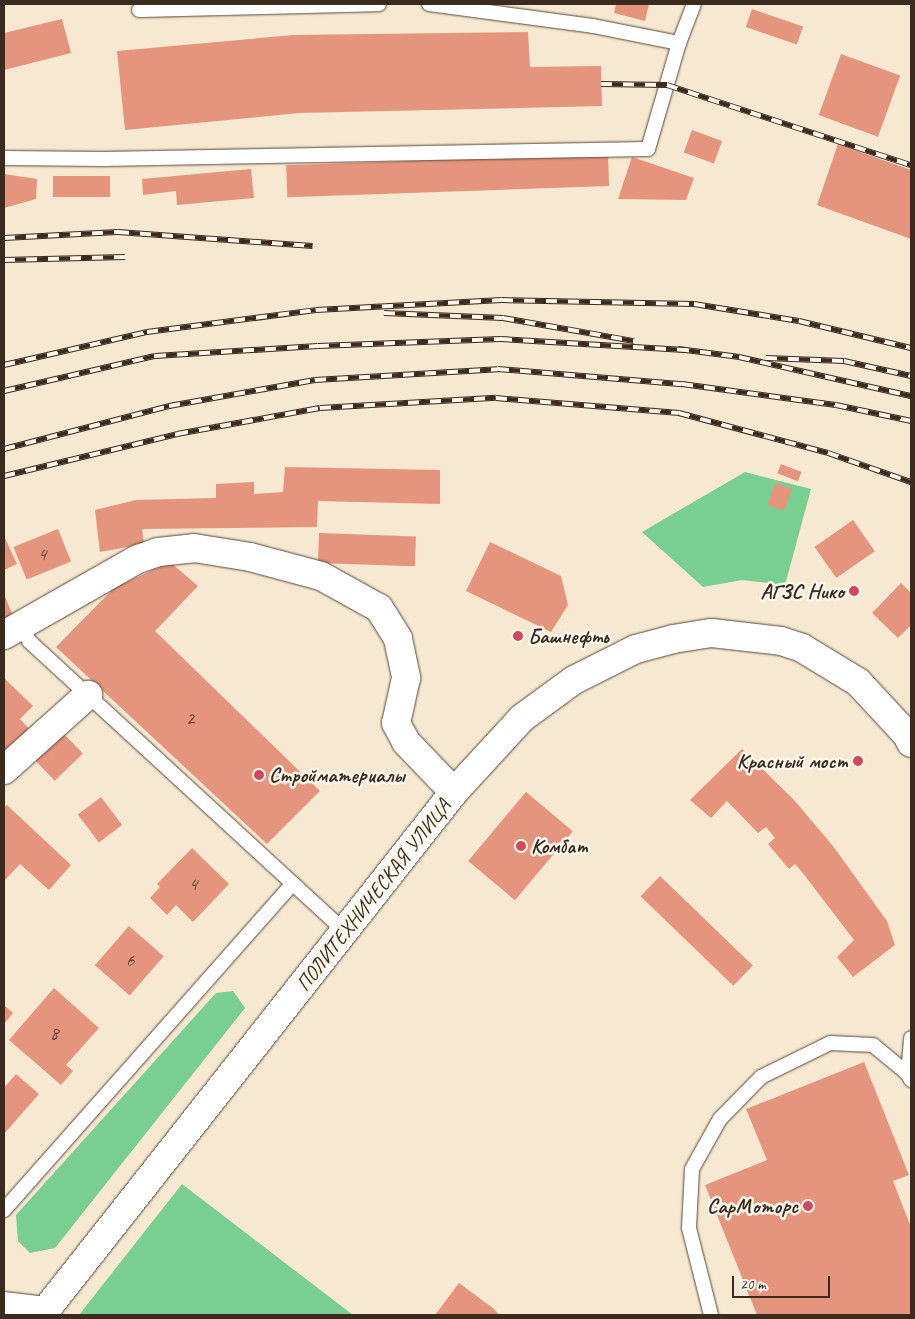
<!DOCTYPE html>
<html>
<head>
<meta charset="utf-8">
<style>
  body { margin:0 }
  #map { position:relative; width:915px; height:1319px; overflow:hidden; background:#f6e8d1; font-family:Caveat,sans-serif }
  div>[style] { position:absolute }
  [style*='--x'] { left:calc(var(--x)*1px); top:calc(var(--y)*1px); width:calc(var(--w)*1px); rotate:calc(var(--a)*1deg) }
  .green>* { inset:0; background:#79ce91 }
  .building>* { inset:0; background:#e5947e; transform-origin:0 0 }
  .roads { filter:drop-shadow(0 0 1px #574639) drop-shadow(0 0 1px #574639) }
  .service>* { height:14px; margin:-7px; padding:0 7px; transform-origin:7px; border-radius:7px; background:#fff }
  .minor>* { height:28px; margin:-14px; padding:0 14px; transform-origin:14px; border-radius:14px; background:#fff }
  .primary>* { height:28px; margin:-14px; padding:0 14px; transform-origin:14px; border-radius:14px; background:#fff }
  .rail>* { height:5.5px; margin-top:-2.75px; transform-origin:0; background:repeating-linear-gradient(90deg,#fbf7ec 0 11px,#3b2a1e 0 22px); box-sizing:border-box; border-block:1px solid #3b2a1e }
  .dots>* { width:14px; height:14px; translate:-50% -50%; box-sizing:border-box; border:2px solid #fbf7ec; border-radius:50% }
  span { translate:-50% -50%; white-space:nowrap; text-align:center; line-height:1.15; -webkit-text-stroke:5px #fbf7ec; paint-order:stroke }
  .number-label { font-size:19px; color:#664436 }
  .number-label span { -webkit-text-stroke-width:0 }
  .poi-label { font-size:21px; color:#3b2a1e; font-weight:700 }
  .right { translate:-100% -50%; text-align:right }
  .left { translate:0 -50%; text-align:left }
  .street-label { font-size:21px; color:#3b2a1e }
  .frame { position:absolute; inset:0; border:5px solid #3b2a1e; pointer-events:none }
  .scale { position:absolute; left:732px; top:1276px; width:98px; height:22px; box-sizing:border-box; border:2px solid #3b2a1e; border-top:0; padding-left:6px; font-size:15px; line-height:18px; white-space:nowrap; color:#3b2a1e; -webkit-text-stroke:4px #fbf7ec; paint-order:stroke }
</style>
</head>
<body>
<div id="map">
  <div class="green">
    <div style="clip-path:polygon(745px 472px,811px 489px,785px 585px,742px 580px,703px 587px,642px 532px)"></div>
    <div style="clip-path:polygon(233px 991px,245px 1008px,55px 1248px,30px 1253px,18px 1241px,16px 1215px,216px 993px)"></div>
    <div style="clip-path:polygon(182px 1184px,353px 1315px,79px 1315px)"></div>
  </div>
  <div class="building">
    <div style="clip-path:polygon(616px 4px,649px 4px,645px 21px,614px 13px)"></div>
    <div style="left:752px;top:9px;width:54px;height:19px;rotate:19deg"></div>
    <div style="clip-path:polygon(62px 19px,71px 53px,4px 70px,4px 33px)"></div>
    <div style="clip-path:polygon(528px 32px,530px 67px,601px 66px,602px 106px,299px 113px,125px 130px,117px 51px,294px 35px)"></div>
    <div style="left:841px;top:54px;width:63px;height:65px;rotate:20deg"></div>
    <div style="left:692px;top:130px;width:32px;height:24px;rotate:20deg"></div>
    <div style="clip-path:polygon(838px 144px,911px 170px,911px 239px,817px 205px)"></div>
    <div style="left:608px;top:154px;width:32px;height:322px;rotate:88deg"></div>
    <div style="clip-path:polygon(632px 157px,694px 178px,686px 200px,618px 199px)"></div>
    <div style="clip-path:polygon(251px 169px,254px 198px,177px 205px,176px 191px,143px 195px,142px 179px)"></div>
    <div style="clip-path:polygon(4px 174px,37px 179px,36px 199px,4px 208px)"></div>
    <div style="left:110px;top:176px;width:21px;height:57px;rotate:90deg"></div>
    <div style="left:781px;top:464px;width:22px;height:10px;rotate:21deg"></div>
    <div style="clip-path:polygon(285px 467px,440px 470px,440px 504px,318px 501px,317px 527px,142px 529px,144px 544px,100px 552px,95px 510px,136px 500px,216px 498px,216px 484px,254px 482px,254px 494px,283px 492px)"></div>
    <div style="left:775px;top:483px;width:18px;height:23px;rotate:19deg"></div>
    <div style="left:853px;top:520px;width:38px;height:47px;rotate:55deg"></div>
    <div style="left:58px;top:529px;width:35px;height:48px;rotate:68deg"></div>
    <div style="left:319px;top:533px;width:97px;height:30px;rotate:2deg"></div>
    <div style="clip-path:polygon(4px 536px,17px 564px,4px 570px)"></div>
    <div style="clip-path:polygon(490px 542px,561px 576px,568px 605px,551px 632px,466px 591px)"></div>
    <div style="clip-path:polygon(170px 562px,198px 586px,155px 631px,320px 791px,267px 844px,56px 647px,114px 588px)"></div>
    <div style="clip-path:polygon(901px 583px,911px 593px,911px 625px,898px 638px,872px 613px)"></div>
    <div style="clip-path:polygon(4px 594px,13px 616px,4px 621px)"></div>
    <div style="clip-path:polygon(5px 679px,33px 706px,20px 719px,30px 730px,4px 756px)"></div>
    <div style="left:62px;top:732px;width:30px;height:39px;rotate:46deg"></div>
    <div style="clip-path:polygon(742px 749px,794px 800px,833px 846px,887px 921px,895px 945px,853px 977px,837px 957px,854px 940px,802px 872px,795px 864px,789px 869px,768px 844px,775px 838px,766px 827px,758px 833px,727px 801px,711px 818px,690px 800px)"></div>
    <div style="left:526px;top:792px;width:61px;height:90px;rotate:40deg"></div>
    <div style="left:101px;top:797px;width:35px;height:29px;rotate:53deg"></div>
    <div style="clip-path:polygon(7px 805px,71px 865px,49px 890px,20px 864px,4px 881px,4px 808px)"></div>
    <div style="clip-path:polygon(192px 848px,229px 884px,193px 922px,176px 905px,167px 915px,150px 898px,160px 887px,157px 884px)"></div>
    <div style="left:660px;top:876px;width:129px;height:28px;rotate:44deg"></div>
    <div style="left:129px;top:926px;width:46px;height:52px;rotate:41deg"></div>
    <div style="clip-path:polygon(54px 988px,99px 1028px,66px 1065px,73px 1071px,61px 1085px,9px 1040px)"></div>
    <div style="clip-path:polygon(4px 1005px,13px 1013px,4px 1024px)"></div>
    <div style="clip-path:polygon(864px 1062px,909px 1175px,893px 1181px,911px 1227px,911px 1315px,757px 1315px,705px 1185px,767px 1160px,746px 1109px)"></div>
    <div style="clip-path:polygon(16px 1074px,39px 1094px,4px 1134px,4px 1088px)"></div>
    <div style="clip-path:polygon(459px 1283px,494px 1309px,499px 1315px,435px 1315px)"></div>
  </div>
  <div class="roads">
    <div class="service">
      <div style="--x:429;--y:4;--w:165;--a:7.6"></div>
      <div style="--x:593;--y:26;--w:88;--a:11.2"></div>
      <div style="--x:139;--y:10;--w:240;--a:-1.4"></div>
      <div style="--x:4;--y:158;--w:99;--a:0.6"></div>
      <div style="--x:103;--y:159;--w:545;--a:-1.05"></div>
      <div style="--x:648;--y:149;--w:110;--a:-73.7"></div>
      <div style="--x:679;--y:43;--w:42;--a:-69"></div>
      <div style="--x:22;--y:626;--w:17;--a:65"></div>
      <div style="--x:29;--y:641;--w:428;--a:42.6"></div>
      <div style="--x:911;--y:1080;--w:7;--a:-117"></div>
      <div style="--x:908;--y:1074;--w:36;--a:-85"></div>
      <div style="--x:4;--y:1210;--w:436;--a:-48.5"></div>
      <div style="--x:711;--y:1315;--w:90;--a:-104.2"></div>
      <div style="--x:689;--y:1228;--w:59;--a:-87.1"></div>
      <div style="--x:692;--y:1169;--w:57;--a:-60.8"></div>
      <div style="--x:720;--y:1119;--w:59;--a:-45.7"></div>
      <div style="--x:761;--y:1077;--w:77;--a:-26.2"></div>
      <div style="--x:830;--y:1043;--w:43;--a:2.7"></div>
      <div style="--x:873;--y:1045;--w:45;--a:39.6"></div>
    </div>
    <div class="minor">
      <div style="--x:4;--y:635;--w:154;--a:-29.6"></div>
      <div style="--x:138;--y:559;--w:21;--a:-19"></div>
      <div style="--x:158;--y:552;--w:36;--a:-6"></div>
      <div style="--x:194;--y:548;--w:57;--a:9.1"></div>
      <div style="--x:250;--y:557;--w:73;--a:15"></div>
      <div style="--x:321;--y:576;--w:66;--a:28.9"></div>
      <div style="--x:379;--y:608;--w:36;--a:58"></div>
      <div style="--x:398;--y:639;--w:40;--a:78"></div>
      <div style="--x:406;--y:678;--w:46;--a:102.5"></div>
      <div style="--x:396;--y:723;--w:21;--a:62"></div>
      <div style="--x:406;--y:742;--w:69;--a:46.2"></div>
      <div style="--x:4;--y:770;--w:113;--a:-41.8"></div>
      <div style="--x:4;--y:1306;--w:42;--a:6.8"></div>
    </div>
    <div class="primary">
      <div style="--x:42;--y:1315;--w:666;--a:-51.77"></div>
      <div style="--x:454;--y:792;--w:100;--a:-47.4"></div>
      <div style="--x:522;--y:718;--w:64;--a:-36.2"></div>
      <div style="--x:574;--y:680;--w:69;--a:-26.6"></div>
      <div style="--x:636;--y:649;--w:38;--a:-15"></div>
      <div style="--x:673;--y:639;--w:39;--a:-9"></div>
      <div style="--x:712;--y:633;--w:69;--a:6.6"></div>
      <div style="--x:781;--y:641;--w:22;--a:18"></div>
      <div style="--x:802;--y:648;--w:66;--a:31.3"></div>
      <div style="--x:858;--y:682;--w:72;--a:47.2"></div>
      <div style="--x:907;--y:735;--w:9;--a:63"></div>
    </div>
  </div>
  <div class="rail">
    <div style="--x:601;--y:84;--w:66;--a:0.9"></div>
    <div style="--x:667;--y:85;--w:257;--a:18.2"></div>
    <div style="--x:4;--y:238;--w:114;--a:-3"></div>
    <div style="--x:118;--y:232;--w:195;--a:4.1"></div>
    <div style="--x:4;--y:260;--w:121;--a:-1.4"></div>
    <div style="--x:384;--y:313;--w:119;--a:2.4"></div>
    <div style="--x:503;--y:318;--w:133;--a:10"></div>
    <div style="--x:678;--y:349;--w:62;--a:7.5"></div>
    <div style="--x:739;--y:357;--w:176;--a:12.8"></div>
    <div style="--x:766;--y:358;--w:78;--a:2.2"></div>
    <div style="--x:844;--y:361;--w:69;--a:12.6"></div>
    <div style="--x:4;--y:365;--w:147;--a:-13"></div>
    <div style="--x:147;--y:332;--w:170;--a:-7.4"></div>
    <div style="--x:316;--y:310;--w:186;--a:-3.1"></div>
    <div style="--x:502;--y:300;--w:192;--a:1.2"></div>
    <div style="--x:694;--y:304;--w:106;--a:9.2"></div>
    <div style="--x:799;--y:321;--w:115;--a:13.6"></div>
    <div style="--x:4;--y:391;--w:155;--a:-13.1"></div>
    <div style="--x:155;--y:356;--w:163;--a:-3.5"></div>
    <div style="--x:318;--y:346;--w:183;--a:-2.2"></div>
    <div style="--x:501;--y:339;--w:184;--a:3.4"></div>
    <div style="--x:4;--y:449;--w:171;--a:-14.6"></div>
    <div style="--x:169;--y:406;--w:148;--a:-10.1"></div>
    <div style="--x:315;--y:380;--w:183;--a:-3.4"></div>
    <div style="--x:498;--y:369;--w:185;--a:4.7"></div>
    <div style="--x:682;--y:384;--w:155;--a:7.8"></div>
    <div style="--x:836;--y:405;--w:77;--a:12"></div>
    <div style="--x:4;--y:476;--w:178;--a:-13.6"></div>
    <div style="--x:177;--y:434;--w:145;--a:-10.3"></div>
    <div style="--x:320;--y:408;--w:176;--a:-3.3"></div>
    <div style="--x:496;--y:398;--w:184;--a:4.7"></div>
    <div style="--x:679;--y:413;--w:154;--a:15"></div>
    <div style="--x:828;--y:453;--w:88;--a:19.3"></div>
  </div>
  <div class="dots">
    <div style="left:854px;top:591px;background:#d1495b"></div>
    <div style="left:518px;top:636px;background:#d1495b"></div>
    <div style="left:858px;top:761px;background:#d1495b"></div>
    <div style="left:259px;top:775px;background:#d1495b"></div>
    <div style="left:521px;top:846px;background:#d1495b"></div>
    <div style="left:808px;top:1206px;background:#d1495b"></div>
  </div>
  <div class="number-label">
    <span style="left:42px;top:555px">4</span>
    <span style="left:190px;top:719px">2</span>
    <span style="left:193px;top:885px">4</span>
    <span style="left:130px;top:961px">6</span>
    <span style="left:54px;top:1034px">8</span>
  </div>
  <div class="poi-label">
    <span class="right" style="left:844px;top:591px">АГЗС Нико</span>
    <span class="left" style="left:528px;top:636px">Башнефть</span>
    <span class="right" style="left:848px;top:761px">Красный мост</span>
    <span class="left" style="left:269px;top:775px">Стройматериалы</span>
    <span class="left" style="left:531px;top:846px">Комбат</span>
    <span class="right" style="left:798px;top:1206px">СарМоторс</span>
  </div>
  <div class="street-label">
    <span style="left:373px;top:895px;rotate:-52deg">ПОЛИТЕХНИЧЕСКАЯ УЛИЦА</span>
  </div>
  <div class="frame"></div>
  <div class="scale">20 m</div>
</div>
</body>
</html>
